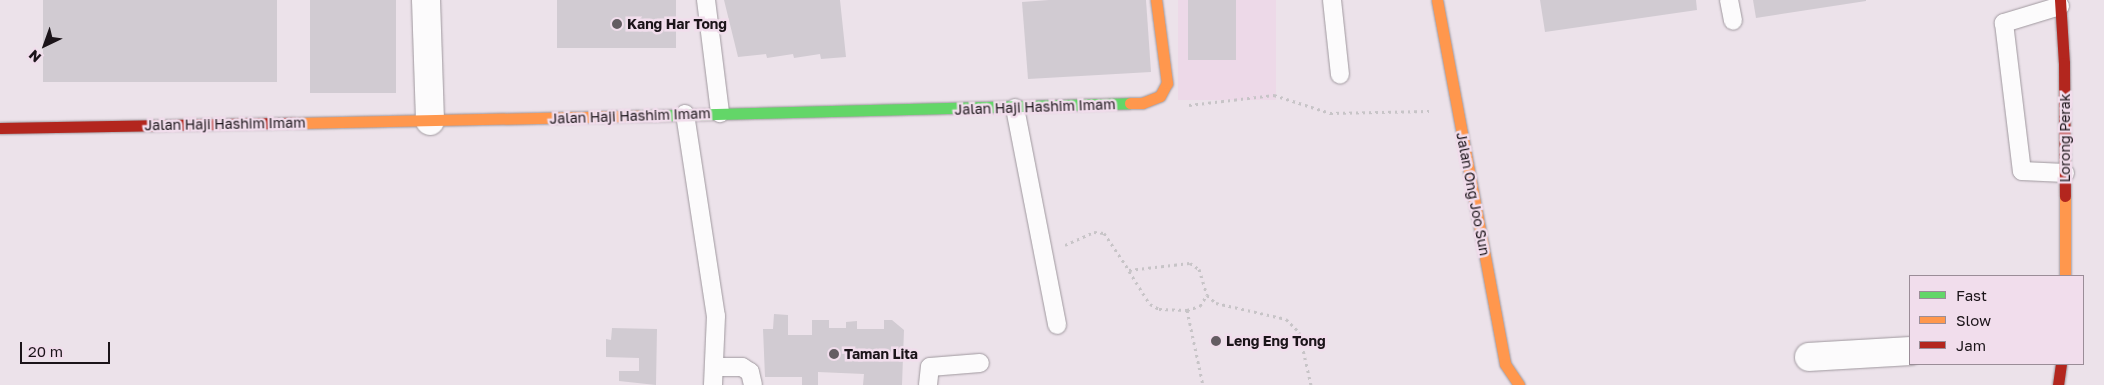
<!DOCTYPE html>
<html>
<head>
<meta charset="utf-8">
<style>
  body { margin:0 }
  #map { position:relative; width:2104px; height:385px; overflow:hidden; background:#ece2ea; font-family:"Golos Text",sans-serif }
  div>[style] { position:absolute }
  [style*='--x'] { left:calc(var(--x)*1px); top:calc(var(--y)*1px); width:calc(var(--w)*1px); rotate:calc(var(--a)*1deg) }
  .built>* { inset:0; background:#edd9e8; transform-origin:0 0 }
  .building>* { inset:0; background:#d1cbd2; transform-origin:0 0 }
  .path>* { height:3px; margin-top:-1.5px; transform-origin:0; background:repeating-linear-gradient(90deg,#c7c4c7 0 2.5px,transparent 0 6.5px) }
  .roads { filter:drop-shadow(0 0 1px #9f989e) drop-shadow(0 0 1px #9f989e) }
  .lane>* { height:18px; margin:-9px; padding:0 9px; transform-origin:9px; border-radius:9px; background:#fcfbfc }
  .street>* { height:28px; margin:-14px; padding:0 14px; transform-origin:14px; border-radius:14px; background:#fcfbfc }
  .fast>* { height:11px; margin:-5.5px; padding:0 5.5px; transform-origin:5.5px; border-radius:5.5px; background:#63d668 }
  .slow>* { height:11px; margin:-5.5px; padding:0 5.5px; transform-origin:5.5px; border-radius:5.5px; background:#ff974d }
  .jam>* { height:11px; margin:-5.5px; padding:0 5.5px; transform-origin:5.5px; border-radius:5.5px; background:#b3261e }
  .dots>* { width:14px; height:14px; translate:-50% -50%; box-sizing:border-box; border:2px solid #f1ddec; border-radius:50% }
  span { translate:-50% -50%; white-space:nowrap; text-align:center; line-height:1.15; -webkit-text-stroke:5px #f1ddec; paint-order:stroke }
  .poi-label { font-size:14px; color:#1b1419; font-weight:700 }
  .left { translate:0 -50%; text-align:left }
  .street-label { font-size:14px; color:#1b1419 }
  .legend { position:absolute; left:1909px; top:275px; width:175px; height:90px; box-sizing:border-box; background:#f1ddec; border:1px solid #9b8d98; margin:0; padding:6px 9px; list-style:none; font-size:15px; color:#1b1419 }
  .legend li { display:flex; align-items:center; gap:10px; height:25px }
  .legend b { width:25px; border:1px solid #9b8d98 }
  .north { position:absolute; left:20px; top:20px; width:50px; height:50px; -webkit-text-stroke:4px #f1ddec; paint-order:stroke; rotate:222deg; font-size:14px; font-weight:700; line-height:20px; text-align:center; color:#1b1419 }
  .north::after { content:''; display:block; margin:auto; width:18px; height:22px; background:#1b1419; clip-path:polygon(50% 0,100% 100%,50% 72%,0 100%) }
  .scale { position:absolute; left:20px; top:342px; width:90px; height:22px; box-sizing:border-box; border:2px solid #1b1419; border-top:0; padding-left:6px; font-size:15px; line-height:18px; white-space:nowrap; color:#1b1419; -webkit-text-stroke:4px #f1ddec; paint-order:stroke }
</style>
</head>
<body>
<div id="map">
  <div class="built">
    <div style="left:1178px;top:0;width:98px;height:100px"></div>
  </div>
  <div class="building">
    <div style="left:43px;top:0;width:234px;height:82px"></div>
    <div style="left:310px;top:0;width:86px;height:93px"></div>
    <div style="left:557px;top:0;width:119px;height:48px"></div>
    <div style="clip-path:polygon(724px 0,840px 0,846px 57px,821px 59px,820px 54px,794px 58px,793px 54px,767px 58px,766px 54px,738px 57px)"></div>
    <div style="clip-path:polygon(1049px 0,1146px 0,1151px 72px,1028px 79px,1022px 2px)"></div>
    <div style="left:1188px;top:0;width:48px;height:60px"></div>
    <div style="clip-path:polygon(1540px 0,1696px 0,1697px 10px,1545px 32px)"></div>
    <div style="clip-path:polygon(1753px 0,1866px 0,1866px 1px,1756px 18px)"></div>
    <div style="clip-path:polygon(774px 314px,788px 315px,788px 335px,812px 335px,812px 320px,829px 320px,829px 328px,846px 328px,846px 322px,857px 321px,857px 329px,884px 329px,884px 320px,892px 320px,904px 330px,902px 385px,863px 385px,864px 374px,818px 372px,818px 385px,802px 385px,802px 377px,765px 377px,763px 329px,773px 329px)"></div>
    <div style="clip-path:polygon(612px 328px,657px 329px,656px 385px,619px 381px,619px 371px,639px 371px,639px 358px,606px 357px,606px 339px,611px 340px)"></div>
  </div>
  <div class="path">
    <div style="--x:1189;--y:105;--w:86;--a:-6.7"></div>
    <div style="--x:1274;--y:95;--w:59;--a:17.8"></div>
    <div style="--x:1330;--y:113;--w:99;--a:-1.2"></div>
    <div style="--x:1065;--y:245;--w:32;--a:-24"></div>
    <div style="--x:1094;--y:232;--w:10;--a:6"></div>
    <div style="--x:1104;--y:233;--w:45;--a:56"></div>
    <div style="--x:1129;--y:270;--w:61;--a:-6.5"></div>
    <div style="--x:1190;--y:263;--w:11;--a:34"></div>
    <div style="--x:1199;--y:269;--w:27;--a:73"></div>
    <div style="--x:1207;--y:295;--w:12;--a:42"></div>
    <div style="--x:1216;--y:303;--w:72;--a:12.9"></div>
    <div style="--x:1286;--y:319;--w:18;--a:45"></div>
    <div style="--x:1299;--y:332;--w:54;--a:77.2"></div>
    <div style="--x:1129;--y:271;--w:39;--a:58"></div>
    <div style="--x:1150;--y:304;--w:10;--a:29"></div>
    <div style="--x:1159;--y:309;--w:28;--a:2"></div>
    <div style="--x:1187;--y:310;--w:14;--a:-17"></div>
    <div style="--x:1200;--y:306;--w:13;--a:-58"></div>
    <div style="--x:1187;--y:310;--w:77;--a:78"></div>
  </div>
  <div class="roads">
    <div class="lane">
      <div style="--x:706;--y:0;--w:114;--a:82.9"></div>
      <div style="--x:1332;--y:0;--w:75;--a:83.9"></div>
      <div style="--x:1729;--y:0;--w:21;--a:79"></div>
      <div style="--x:2060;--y:6;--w:59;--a:163.1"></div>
      <div style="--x:2004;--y:23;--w:149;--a:83.1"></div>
      <div style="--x:2022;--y:171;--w:43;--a:2.7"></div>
      <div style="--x:1015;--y:108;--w:221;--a:79"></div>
      <div style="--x:685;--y:114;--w:204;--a:81.3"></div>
      <div style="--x:716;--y:316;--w:69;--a:92.5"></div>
      <div style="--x:714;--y:367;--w:28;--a:0"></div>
      <div style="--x:742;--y:367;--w:9;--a:32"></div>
      <div style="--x:750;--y:372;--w:13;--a:77"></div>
      <div style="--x:928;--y:385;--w:18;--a:-84"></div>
      <div style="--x:930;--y:367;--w:50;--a:-4.6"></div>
    </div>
    <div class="street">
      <div style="--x:426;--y:0;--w:121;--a:88.1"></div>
      <div style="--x:1809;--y:357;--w:101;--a:-3.4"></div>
    </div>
    <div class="fast">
      <div style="--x:639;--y:116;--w:491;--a:-1.5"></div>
    </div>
    <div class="slow">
      <div style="--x:1437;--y:0;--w:370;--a:79.4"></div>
      <div style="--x:1505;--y:364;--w:25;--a:56"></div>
      <div style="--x:1130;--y:103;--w:12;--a:0"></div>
      <div style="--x:1142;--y:103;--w:19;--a:-21"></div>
      <div style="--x:1160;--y:96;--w:15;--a:-62"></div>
      <div style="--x:1167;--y:83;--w:84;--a:-97.5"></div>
      <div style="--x:295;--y:123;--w:344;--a:-1.2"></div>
      <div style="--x:2065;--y:196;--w:80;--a:90"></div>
    </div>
    <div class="jam">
      <div style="--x:2060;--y:0;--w:63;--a:86.4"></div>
      <div style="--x:2064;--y:63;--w:133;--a:89.6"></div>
      <div style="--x:0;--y:128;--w:295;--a:-1"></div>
      <div style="--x:2058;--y:385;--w:21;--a:-82"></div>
    </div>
  </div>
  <div class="dots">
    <div style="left:617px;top:24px;background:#645c62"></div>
    <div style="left:1216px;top:341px;background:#645c62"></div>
    <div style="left:834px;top:354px;background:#645c62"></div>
  </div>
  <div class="poi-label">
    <span class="left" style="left:627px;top:24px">Kang Har Tong</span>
    <span class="left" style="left:1226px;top:341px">Leng Eng Tong</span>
    <span class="left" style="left:844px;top:354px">Taman Lita</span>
  </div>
  <div class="street-label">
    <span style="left:1035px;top:107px;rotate:-2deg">Jalan Haji Hashim Imam</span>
    <span style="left:630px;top:116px;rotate:-2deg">Jalan Haji Hashim Imam</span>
    <span style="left:225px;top:124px;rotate:-1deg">Jalan Haji Hashim Imam</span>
    <span style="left:2065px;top:138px;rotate:-90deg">Lorong Perak</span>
    <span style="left:1473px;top:194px;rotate:79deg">Jalan Ong Joo Sun</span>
  </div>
  <ul class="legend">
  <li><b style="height:6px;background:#63d668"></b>Fast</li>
  <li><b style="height:6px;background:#ff974d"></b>Slow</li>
  <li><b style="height:6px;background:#b3261e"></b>Jam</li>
  </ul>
  <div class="north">N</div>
  <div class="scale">20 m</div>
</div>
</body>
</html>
